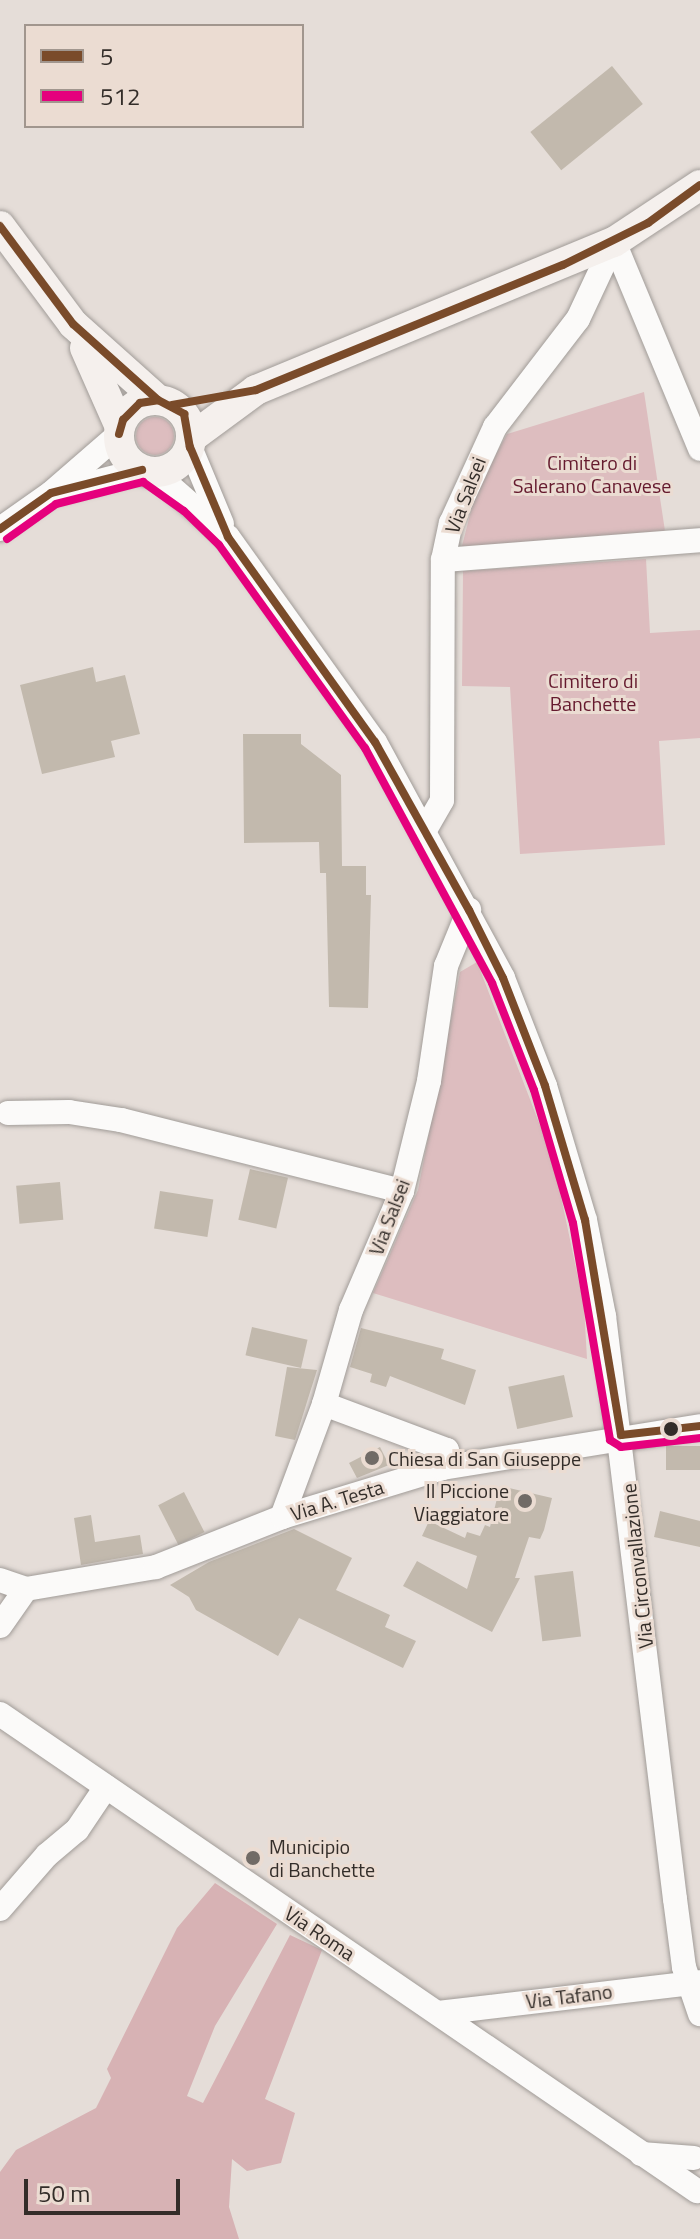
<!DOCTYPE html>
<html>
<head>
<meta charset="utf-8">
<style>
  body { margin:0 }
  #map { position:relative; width:700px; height:2239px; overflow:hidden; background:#e5ddd8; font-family:"Titillium Web",sans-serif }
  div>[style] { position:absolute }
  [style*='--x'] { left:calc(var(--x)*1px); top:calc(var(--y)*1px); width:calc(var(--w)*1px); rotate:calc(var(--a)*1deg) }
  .green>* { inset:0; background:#ddbdbf }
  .round { border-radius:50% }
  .forest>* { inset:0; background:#d7b2b4 }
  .building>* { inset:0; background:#c2b9ad; transform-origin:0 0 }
  .roads { filter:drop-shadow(0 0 2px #a19c98) drop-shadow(0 0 2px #a19c98) }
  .minor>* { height:24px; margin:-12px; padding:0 12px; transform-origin:12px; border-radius:12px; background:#fbfaf9 }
  .major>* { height:30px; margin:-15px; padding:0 15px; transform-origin:15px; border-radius:15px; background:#f5f0ed }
  .major>.ring { margin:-15px; padding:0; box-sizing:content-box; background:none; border:30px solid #f5f0ed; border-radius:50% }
  .bus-1>* { height:8px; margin:-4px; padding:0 4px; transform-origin:4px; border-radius:4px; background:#7a4b2a }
  .bus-2>* { height:8px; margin:-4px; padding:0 4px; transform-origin:4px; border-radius:4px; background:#e5007d }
  .dots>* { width:22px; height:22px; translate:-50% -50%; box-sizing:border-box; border:4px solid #ebdcd2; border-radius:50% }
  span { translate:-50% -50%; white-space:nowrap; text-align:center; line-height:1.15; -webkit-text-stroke:6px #ebdcd2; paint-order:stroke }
  .park-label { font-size:20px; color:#651a2e }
  .street-label { font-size:20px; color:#332d29 }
  .poi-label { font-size:20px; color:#332d29 }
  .left { translate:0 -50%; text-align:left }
  .right { translate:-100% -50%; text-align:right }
  .legend { position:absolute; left:24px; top:24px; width:280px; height:104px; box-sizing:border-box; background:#ebdcd2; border:2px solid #a1968e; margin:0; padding:10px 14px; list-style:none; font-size:24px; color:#332d29 }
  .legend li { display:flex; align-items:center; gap:16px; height:40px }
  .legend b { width:40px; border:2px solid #a1968e }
  .scale { position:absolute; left:24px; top:2179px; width:156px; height:36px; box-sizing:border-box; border:4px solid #332d29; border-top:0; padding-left:10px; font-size:24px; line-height:28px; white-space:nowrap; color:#332d29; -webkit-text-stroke:6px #ebdcd2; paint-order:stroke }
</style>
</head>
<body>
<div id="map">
  <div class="green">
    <div style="clip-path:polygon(644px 392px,665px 531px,461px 550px,476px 491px,507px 434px)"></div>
    <div class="round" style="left:136px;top:417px;width:38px;height:38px"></div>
    <div style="clip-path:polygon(646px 559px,650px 633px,700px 630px,700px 738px,659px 741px,665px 845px,520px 854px,510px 687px,462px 686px,463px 571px)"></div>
    <div style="clip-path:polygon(477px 962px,553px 1159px,584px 1306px,587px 1359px,373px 1293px,418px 1190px,460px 972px)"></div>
  </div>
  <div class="forest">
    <div style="clip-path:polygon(215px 1883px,277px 1924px,215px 2026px,187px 2096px,203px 2103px,290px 1935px,322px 1950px,265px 2099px,295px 2113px,281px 2163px,247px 2171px,232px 2159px,229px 2207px,239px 2239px,0 2239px,0 2172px,16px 2150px,96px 2108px,111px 2078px,107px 2069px,177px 1928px)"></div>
  </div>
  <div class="building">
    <div style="left:612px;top:66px;width:49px;height:105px;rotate:51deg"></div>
    <div style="clip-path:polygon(93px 667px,96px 682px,125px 675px,140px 734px,111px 741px,115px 757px,42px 774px,20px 685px)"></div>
    <div style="clip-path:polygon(243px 734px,301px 734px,301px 744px,341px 775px,342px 866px,366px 866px,366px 895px,371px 895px,368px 1008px,329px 1007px,326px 873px,320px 873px,319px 842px,244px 843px)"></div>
    <div style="left:250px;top:1169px;width:39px;height:52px;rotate:13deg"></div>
    <div style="left:60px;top:1182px;width:38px;height:44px;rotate:85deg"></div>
    <div style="left:160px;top:1191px;width:54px;height:38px;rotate:9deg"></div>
    <div style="left:252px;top:1327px;width:57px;height:29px;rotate:13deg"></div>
    <div style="clip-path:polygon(361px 1328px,444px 1349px,441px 1359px,476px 1370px,465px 1405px,390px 1376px,386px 1387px,370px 1382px,372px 1374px,350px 1367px)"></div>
    <div style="clip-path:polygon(287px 1367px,317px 1370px,295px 1440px,275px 1436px)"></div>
    <div style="left:564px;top:1375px;width:43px;height:57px;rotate:78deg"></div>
    <div style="left:700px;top:1446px;width:24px;height:34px;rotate:90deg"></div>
    <div style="clip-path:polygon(380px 1447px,389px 1465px,357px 1478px,349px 1463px)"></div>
    <div style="clip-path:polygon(500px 1486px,552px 1498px,544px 1530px,540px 1539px,529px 1537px,515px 1578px,520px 1578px,492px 1632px,403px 1586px,417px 1561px,467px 1589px,477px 1556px,422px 1536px,429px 1521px,465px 1538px,467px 1532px,480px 1536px,485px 1525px,490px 1527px)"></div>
    <div style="left:184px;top:1492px;width:45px;height:29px;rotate:63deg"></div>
    <div style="clip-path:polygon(660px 1511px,700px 1521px,700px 1547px,654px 1537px)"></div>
    <div style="clip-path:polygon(91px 1515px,95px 1542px,140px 1535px,143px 1554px,81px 1565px,74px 1518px)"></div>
    <div style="clip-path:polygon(294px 1529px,352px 1558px,336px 1590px,390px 1615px,385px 1627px,416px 1641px,403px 1668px,299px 1618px,278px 1656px,196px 1610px,189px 1597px,170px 1585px,209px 1562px)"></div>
    <div style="left:573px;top:1571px;width:66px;height:39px;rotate:83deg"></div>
  </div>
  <div class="roads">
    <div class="minor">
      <div style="--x:614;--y:242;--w:224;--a:67.4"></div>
      <div style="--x:190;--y:447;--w:83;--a:67.4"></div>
      <div style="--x:154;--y:472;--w:98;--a:41.3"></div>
      <div style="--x:228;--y:537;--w:252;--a:54.4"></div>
      <div style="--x:375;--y:742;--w:268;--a:61.5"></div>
      <div style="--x:503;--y:978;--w:116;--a:68.7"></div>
      <div style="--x:545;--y:1086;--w:140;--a:73.4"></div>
      <div style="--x:585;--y:1220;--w:98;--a:78.8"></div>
      <div style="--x:604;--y:1316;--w:587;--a:83.06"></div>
      <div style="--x:675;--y:1899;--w:69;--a:82.5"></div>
      <div style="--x:684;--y:1967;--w:50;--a:71.2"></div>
      <div style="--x:57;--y:492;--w:88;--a:-14.5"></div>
      <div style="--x:0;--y:529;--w:62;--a:-35.2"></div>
      <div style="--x:51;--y:493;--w:90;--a:-40.9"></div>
      <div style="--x:443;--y:560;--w:258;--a:-4.4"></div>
      <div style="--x:425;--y:830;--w:34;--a:-60"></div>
      <div style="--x:442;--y:800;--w:240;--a:-89.8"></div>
      <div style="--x:443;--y:560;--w:38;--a:-78"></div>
      <div style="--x:451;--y:523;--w:106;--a:-65.4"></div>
      <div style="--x:495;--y:427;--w:136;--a:-52.5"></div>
      <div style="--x:578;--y:319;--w:85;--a:-64.9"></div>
      <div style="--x:8;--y:1113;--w:61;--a:-0.9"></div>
      <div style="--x:69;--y:1112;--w:53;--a:8.7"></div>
      <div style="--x:121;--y:1120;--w:290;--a:14.2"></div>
      <div style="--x:324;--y:1404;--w:131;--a:20.5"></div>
      <div style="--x:447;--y:1450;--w:19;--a:106"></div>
      <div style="--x:282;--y:1517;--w:121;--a:-69.6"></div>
      <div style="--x:324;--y:1404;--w:98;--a:-74"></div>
      <div style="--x:351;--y:1310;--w:129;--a:-66.8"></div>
      <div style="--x:402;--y:1191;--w:113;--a:-76.2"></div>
      <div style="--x:429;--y:1081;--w:116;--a:-81.6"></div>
      <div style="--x:446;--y:966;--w:61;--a:-67.7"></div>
      <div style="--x:0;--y:1580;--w:28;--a:19"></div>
      <div style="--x:0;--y:1626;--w:45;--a:-54.9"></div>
      <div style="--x:26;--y:1589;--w:132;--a:-9.6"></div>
      <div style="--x:156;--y:1567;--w:136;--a:-21.6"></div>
      <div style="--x:282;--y:1517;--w:167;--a:-17"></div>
      <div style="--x:442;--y:1468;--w:261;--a:-9.2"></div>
      <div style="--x:0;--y:1714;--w:845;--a:34.39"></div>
      <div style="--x:0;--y:1909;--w:72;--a:-49"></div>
      <div style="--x:47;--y:1855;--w:39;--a:-40"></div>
      <div style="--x:77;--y:1830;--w:52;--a:-56"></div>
      <div style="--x:438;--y:2013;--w:264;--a:-6.7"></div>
      <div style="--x:641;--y:2154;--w:53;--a:4.3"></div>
    </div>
    <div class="major">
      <div style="--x:0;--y:226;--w:122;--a:53.3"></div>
      <div style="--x:73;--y:324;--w:114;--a:41.8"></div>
      <div style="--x:85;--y:348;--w:86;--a:66.1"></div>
      <div class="ring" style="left:119px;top:400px;width:42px;height:42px"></div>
      <div style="--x:191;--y:438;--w:81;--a:-36.4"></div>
      <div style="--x:256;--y:390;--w:387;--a:-22.5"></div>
      <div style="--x:614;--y:242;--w:103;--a:-33.5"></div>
    </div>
  </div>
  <div class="bus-1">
    <div style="--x:0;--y:226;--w:122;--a:53.3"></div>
    <div style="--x:73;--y:324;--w:114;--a:41.8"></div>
    <div style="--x:172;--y:405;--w:85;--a:-10.1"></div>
    <div style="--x:256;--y:390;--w:331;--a:-22.2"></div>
    <div style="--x:563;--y:265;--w:95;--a:-26.3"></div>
    <div style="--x:648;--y:223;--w:64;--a:-36.2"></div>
    <div style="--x:119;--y:434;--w:15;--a:-74"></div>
    <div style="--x:123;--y:420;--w:24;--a:-45"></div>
    <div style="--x:140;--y:403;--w:18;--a:-9"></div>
    <div style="--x:158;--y:400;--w:30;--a:28"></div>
    <div style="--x:184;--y:414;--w:34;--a:80"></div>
    <div style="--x:190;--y:447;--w:98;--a:67.1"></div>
    <div style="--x:228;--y:537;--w:252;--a:54.4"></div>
    <div style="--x:375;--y:742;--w:193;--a:60.8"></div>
    <div style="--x:469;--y:910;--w:76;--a:63.4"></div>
    <div style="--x:503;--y:978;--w:116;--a:68.7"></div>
    <div style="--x:545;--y:1086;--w:140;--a:73.4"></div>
    <div style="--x:585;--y:1220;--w:218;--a:80.5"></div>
    <div style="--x:0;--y:529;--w:62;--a:-35.2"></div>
    <div style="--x:51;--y:493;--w:94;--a:-14.2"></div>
    <div style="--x:621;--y:1435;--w:80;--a:-6.5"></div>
  </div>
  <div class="bus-2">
    <div style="--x:7;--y:539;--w:60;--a:-35.5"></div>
    <div style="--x:56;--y:504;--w:90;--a:-14.2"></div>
    <div style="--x:143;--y:482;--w:50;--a:35.3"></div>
    <div style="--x:184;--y:511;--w:49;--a:44.2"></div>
    <div style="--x:219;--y:545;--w:250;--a:54.3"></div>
    <div style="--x:365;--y:748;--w:267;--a:61.6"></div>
    <div style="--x:492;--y:983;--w:115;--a:68.6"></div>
    <div style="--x:534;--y:1090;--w:139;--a:73.7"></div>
    <div style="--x:573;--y:1223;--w:220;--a:80.3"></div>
    <div style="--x:610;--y:1440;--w:13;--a:32"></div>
    <div style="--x:621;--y:1447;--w:80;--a:-6.5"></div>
  </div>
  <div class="dots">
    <div style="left:671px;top:1429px;background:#332d29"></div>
    <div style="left:372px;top:1458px;background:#716b66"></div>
    <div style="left:525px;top:1501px;background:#716b66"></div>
    <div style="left:253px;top:1858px;background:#716b66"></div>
  </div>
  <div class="park-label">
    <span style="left:592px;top:474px">Cimitero di<br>Salerano Canavese</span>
    <span style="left:593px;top:692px">Cimitero di<br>Banchette</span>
  </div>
  <div class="street-label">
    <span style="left:465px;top:495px;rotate:-69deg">Via Salsei</span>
    <span style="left:389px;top:1217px;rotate:-69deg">Via Salsei</span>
    <span style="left:337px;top:1500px;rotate:-17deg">Via A. Testa</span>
    <span style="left:637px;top:1566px;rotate:-96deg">Via Circonvallazione</span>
    <span style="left:320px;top:1933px;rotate:34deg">Via Roma</span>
    <span style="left:569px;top:1996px;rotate:-7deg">Via Tafano</span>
  </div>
  <div class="poi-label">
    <span class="left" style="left:388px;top:1458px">Chiesa di San Giuseppe</span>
    <span class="right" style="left:509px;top:1502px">Il Piccione<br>Viaggiatore</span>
    <span class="left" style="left:269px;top:1858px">Municipio<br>di Banchette</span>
  </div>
  <ul class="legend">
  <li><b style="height:10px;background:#7a4b2a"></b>5</li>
  <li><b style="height:10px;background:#e5007d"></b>512</li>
  </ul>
  <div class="scale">50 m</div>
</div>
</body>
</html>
